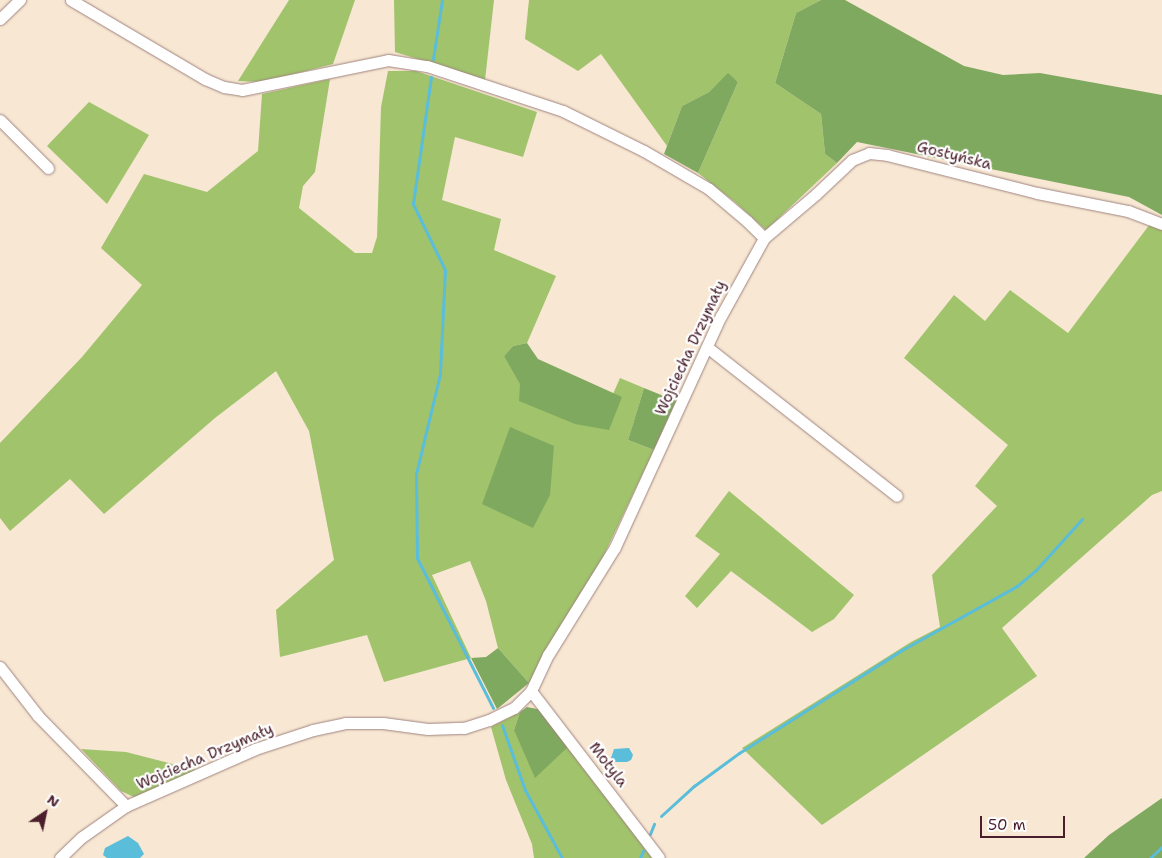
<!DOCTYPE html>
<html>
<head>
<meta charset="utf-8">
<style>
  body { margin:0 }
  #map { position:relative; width:1162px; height:858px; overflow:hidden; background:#f7e7d3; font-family:"Shantell Sans",sans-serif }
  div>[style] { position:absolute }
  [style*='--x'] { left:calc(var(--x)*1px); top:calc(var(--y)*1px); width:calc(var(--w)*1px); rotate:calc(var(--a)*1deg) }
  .green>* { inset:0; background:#a0c36c }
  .forest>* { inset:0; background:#80a960 }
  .water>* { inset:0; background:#5abdd9 }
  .stream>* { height:3px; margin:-1.5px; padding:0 1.5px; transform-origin:1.5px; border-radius:1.5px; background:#5abdd9 }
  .roads { filter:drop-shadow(0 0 1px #a0837f) drop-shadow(0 0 1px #a0837f) }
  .minor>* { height:11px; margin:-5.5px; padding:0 5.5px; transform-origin:5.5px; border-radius:5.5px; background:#fff }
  span { translate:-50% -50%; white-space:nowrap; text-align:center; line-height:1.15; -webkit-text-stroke:4.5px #fff; paint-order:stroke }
  .street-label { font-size:15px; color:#4a1f2b }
  .north { position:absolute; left:20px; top:788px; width:50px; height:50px; -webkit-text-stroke:4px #fff; paint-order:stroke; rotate:34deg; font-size:14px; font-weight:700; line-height:20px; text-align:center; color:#4a1f2b }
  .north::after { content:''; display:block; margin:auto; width:18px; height:22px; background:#4a1f2b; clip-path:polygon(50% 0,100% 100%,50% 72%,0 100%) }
  .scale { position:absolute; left:980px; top:816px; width:85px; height:22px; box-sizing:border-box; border:2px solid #4a1f2b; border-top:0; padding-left:6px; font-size:15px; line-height:18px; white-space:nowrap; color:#4a1f2b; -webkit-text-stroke:4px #fff; paint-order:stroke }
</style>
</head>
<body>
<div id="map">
  <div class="green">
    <div style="clip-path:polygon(289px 0,355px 0,333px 64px,263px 82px,238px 81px)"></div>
    <div style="clip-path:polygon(394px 0,494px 0,485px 80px,395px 52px)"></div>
    <div style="clip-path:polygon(529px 0,821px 0,796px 13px,775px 83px,821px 114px,825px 154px,837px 163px,766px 230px,735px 202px,698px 173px,738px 82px,728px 74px,709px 92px,682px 106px,667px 146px,601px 54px,578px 71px,525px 39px)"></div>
    <div style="clip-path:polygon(388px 71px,416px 71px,537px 112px,523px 157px,455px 137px,442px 200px,501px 219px,494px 250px,556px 276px,527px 343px,513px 346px,504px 356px,621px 397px,613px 394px,620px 378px,644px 388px,628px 440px,654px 450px,603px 557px,529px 683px,498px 648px,486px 601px,470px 561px,432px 575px,471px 658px,384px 682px,367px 635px,280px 657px,276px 610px,334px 560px,309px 431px,276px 371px,215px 418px,104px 514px,70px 479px,10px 531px,0 518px,0 443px,82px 357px,142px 285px,101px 248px,144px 174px,207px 192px,258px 151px,262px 94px,330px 79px,315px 172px,303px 186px,299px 208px,355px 253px,372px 253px,377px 237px,381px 107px)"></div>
    <div style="clip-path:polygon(89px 102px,149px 135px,107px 204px,47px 146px)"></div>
    <div style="clip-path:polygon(1150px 224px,1162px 229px,1162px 491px,1152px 495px,1002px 628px,1037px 676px,822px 825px,742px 748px,911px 642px,940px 627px,932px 575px,997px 506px,975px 486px,1008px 445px,904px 358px,954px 295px,985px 321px,1010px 290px,1068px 333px)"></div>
    <div style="clip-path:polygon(729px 491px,854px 595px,834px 619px,812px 632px,731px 571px,697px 608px,685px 596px,720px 554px,695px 536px)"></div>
    <div style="clip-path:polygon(520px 712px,514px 730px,569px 746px,652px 858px,534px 858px,532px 844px,506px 780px,491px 727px)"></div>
    <div style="clip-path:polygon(81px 749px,126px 752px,196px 770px,136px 798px,121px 791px)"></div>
  </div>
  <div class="forest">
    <div style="clip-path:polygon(821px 0,845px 0,964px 66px,1003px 75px,1040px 73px,1162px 95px,1162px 215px,1129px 197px,857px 142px,837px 163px,825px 154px,821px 114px,775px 83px,796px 13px)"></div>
    <div style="clip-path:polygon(728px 73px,738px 82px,698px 173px,664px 154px,682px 106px,709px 92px)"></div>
    <div style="clip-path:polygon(527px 343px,538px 359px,622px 397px,609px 430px,575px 424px,519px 401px,520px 384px,504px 356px,513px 346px)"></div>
    <div style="clip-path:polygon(644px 388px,676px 401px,654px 450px,628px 440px)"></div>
    <div style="clip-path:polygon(510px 427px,554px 446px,550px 495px,533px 528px,482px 504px)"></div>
    <div style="clip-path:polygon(498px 648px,529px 683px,497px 709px,471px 658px,486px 657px)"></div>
    <div style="clip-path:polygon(527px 707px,542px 710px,569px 746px,535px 778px,514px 730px,520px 712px)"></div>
    <div style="clip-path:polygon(1162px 798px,1162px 858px,1084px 858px,1109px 835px)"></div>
  </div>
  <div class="water">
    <div style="clip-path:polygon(629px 748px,633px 755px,631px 760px,627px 762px,614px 762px,611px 758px,614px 749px)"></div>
    <div style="clip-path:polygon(128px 836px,138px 843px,144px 854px,140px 858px,107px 858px,103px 855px,105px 848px)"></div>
  </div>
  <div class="stream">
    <div style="--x:433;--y:59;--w:60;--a:-81.3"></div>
    <div style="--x:431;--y:77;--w:128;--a:98.1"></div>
    <div style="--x:413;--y:204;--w:73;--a:64.1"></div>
    <div style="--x:445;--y:270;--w:104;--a:92.8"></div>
    <div style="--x:440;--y:374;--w:103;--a:103.5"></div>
    <div style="--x:416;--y:474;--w:84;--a:89.3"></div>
    <div style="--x:417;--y:558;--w:168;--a:63.1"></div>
    <div style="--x:502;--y:725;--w:69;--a:70.5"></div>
    <div style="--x:525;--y:790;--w:77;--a:61.4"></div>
    <div style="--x:661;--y:816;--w:45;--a:-42.3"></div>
    <div style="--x:694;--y:786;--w:56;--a:-36.3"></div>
    <div style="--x:739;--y:753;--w:193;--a:-32.3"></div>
    <div style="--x:902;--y:650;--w:132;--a:-29.1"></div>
    <div style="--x:1017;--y:586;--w:25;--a:-40"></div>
    <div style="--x:1036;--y:570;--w:69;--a:-48"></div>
    <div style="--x:650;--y:834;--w:11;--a:-68"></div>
    <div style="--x:640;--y:858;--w:8;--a:-67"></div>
    <div style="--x:1150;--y:858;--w:16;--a:-43"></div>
  </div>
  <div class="roads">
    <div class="minor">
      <div style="--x:71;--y:0;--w:156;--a:30.5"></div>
      <div style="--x:205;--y:79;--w:21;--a:23"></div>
      <div style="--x:224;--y:87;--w:18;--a:9"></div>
      <div style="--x:242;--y:90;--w:149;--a:-11.6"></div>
      <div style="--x:388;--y:60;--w:39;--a:9"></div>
      <div style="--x:427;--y:66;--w:143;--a:18.3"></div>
      <div style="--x:563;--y:111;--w:90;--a:26.3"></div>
      <div style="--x:644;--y:151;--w:75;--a:30.3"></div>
      <div style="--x:709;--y:189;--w:50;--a:40.1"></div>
      <div style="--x:747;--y:221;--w:24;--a:45"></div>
      <div style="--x:0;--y:19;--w:28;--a:-44"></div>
      <div style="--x:0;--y:120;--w:68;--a:45"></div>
      <div style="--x:707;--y:347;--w:241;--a:38.1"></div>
      <div style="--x:0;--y:667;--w:62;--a:52.2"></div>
      <div style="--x:38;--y:716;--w:126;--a:45.6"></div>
      <div style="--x:531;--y:691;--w:210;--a:52.5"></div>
      <div style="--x:60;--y:858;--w:30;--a:-44"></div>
      <div style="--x:82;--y:837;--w:54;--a:-35.2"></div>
      <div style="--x:126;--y:806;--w:141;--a:-23.8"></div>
      <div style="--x:255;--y:749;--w:61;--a:-18.1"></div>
      <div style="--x:313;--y:730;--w:33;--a:-12"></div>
      <div style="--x:345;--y:723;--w:38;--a:0"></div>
      <div style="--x:383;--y:723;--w:45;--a:7.6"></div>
      <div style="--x:428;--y:729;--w:36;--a:-2"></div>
      <div style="--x:464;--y:728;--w:26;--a:-18"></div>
      <div style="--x:489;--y:720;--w:28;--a:-26"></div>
      <div style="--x:514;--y:708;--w:24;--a:-45"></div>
      <div style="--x:531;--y:691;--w:40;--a:-65"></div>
      <div style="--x:548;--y:655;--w:127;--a:-58.2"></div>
      <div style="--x:615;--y:547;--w:254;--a:-65.4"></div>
      <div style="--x:721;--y:316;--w:89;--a:-61.1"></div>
      <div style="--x:764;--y:238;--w:68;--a:-40.2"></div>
      <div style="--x:816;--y:194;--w:50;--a:-43.4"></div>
      <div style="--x:852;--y:160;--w:18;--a:-22"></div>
      <div style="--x:869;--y:153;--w:18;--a:6"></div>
      <div style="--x:887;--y:155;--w:155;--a:14.2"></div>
      <div style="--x:1037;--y:193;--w:93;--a:11.2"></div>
      <div style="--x:1128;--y:211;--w:36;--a:21"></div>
    </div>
  </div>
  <div class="street-label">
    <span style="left:954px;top:156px;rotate:14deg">Gostyńska</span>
    <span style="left:691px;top:348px;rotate:-65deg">Wojciecha Drzymały</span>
    <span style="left:205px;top:757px;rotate:-23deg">Wojciecha Drzymały</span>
    <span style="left:608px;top:765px;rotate:52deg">Motyla</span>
  </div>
  <div class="north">N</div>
  <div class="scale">50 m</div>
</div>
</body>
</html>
